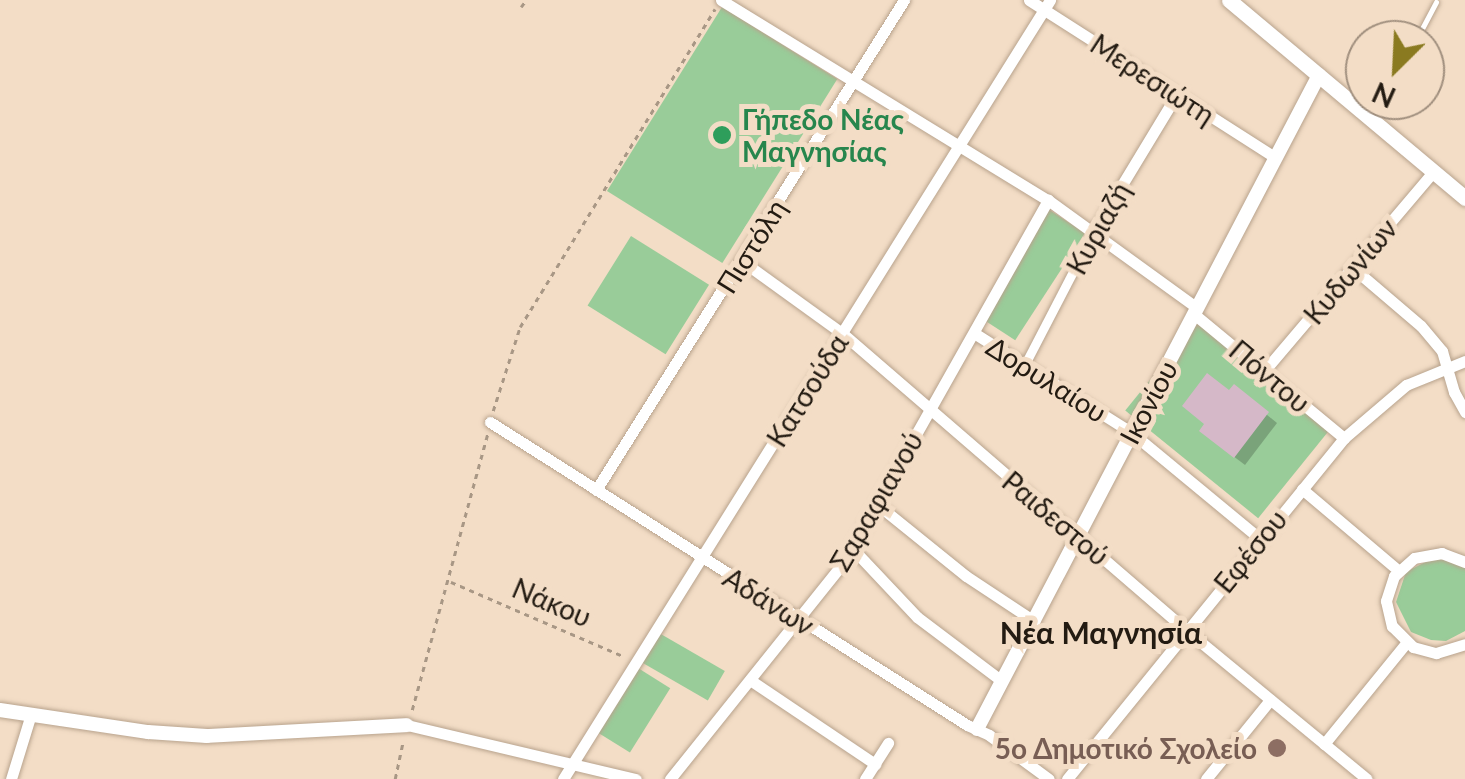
<!DOCTYPE html>
<html>
<head>
<meta charset="utf-8">
<style>
  body { margin:0 }
  #map { position:relative; width:1465px; height:779px; overflow:hidden; background:#f3ddc6; font-family:Lato,sans-serif }
  div>[style] { position:absolute }
  [style*='--x'] { left:calc(var(--x)*1px); top:calc(var(--y)*1px); width:calc(var(--w)*1px); rotate:calc(var(--a)*1deg) }
  .green>* { inset:0; background:#9c9; transform-origin:0 0 }
  .shadow>* { inset:0; background:#0003 }
  .building>* { inset:0; background:#d5b8c8 }
  .path>* { height:2.5px; margin-top:-1.25px; transform-origin:0; background:repeating-linear-gradient(90deg,#a89785 0 5px,transparent 0 10px) }
  .roads { filter:drop-shadow(0 0 2px #b8a38d) drop-shadow(0 0 2px #b8a38d) }
  .service>* { height:5px; margin:-2.5px; padding:0 2.5px; transform-origin:2.5px; border-radius:2.5px; background:#fff }
  .pedestrian>* { height:9px; margin:-4.5px; padding:0 4.5px; transform-origin:4.5px; border-radius:4.5px; background:#fff }
  .minor>* { height:11px; margin:-5.5px; padding:0 5.5px; transform-origin:5.5px; border-radius:5.5px; background:#fff }
  .tertiary>* { height:14px; margin:-7px; padding:0 7px; transform-origin:7px; border-radius:7px; background:#fff }
  .secondary>* { height:15px; margin:-7.5px; padding:0 7.5px; transform-origin:7.5px; border-radius:7.5px; background:#fff }
  .dots>* { width:28px; height:28px; translate:-50% -50%; box-sizing:border-box; border:5px solid #f3ddc6; border-radius:50% }
  span { translate:-50% -50%; white-space:nowrap; text-align:center; line-height:1.15; -webkit-text-stroke:10px #f3ddc6; paint-order:stroke }
  .street-label { font-size:28px; color:#231b12 }
  .leisure-label { font-size:28px; color:#27864d; font-weight:700 }
  .left { translate:0 -50%; text-align:left }
  .education-label { font-size:28px; color:#785e54; font-weight:700 }
  .right { translate:-100% -50%; text-align:right }
  .neighbourhood-label { font-size:30px; color:#231b12; font-weight:700 }
  .north { position:absolute; left:1345px; top:20px; width:100px; height:100px; box-sizing:border-box; background:#f3ddc6; border:2px solid #a08f7e; border-radius:50%; rotate:204deg; font-size:28px; font-weight:700; line-height:40px; text-align:center; color:#231b12 }
  .north::after { content:''; display:block; margin:auto; width:35px; height:45px; background:#8a7a20; clip-path:polygon(50% 0,100% 100%,50% 72%,0 100%) }
</style>
</head>
<body>
<div id="map">
  <div class="green">
    <div style="left:722px;top:7px;width:136px;height:217px;rotate:32deg"></div>
    <div style="left:1048px;top:209px;width:44px;height:128px;rotate:33deg"></div>
    <div style="left:631px;top:236px;width:92px;height:82px;rotate:32deg"></div>
    <div style="left:1197px;top:322px;width:171px;height:114px;rotate:39deg"></div>
    <div style="clip-path:polygon(1435px 557px,1465px 567px,1465px 631px,1446px 641px,1431px 640px,1411px 632px,1396px 602px,1406px 572px)"></div>
    <div style="left:659px;top:633px;width:76px;height:34px;rotate:30deg"></div>
    <div style="left:638px;top:668px;width:38px;height:76px;rotate:32deg"></div>
  </div>
  <div class="shadow">
    <div style="clip-path:polygon(1234px 388px,1277px 423px,1245px 465px,1212px 440px)"></div>
  </div>
  <div class="building">
    <div style="clip-path:polygon(1207px 373px,1229px 390px,1234px 384px,1269px 412px,1234px 458px,1199px 431px,1204px 424px,1182px 406px)"></div>
  </div>
  <div class="path">
    <div style="--x:521;--y:7;--w:9;--a:-54"></div>
    <div style="--x:493;--y:411;--w:88;--a:-72.2"></div>
    <div style="--x:520;--y:327;--w:373;--a:-58.5"></div>
    <div style="--x:451;--y:582;--w:187;--a:23.3"></div>
    <div style="--x:412;--y:710;--w:287;--a:-74.7"></div>
    <div style="--x:395;--y:779;--w:39;--a:-78"></div>
  </div>
  <div class="roads">
    <div class="service">
      <div style="--x:1416;--y:40;--w:43;--a:-62.2"></div>
      <div style="--x:1375;--y:118;--w:20;--a:-63"></div>
    </div>
    <div class="pedestrian">
      <div style="--x:1024;--y:366;--w:152;--a:-62.6"></div>
    </div>
    <div class="minor">
      <div style="--x:721;--y:0;--w:383;--a:31.5"></div>
      <div style="--x:1048;--y:200;--w:184;--a:35.9"></div>
      <div style="--x:1029;--y:0;--w:293;--a:32.6"></div>
      <div style="--x:1094;--y:231;--w:160;--a:-58.8"></div>
      <div style="--x:742;--y:261;--w:123;--a:35.8"></div>
      <div style="--x:842;--y:333;--w:454;--a:40.8"></div>
      <div style="--x:1186;--y:630;--w:234;--a:39.5"></div>
      <div style="--x:1353;--y:268;--w:89;--a:40.5"></div>
      <div style="--x:1421;--y:326;--w:33;--a:50"></div>
      <div style="--x:1442;--y:351;--w:43;--a:73.7"></div>
      <div style="--x:1454;--y:392;--w:23;--a:61"></div>
      <div style="--x:1194;--y:314;--w:195;--a:39.6"></div>
      <div style="--x:974;--y:333;--w:187;--a:32.3"></div>
      <div style="--x:1132;--y:433;--w:166;--a:39.6"></div>
      <div style="--x:1265;--y:370;--w:261;--a:-49.7"></div>
      <div style="--x:490;--y:422;--w:565;--a:32.42"></div>
      <div style="--x:967;--y:725;--w:24;--a:24"></div>
      <div style="--x:989;--y:735;--w:74;--a:36.3"></div>
      <div style="--x:1302;--y:489;--w:126;--a:40.2"></div>
      <div style="--x:596;--y:490;--w:579;--a:-57.85"></div>
      <div style="--x:878;--y:505;--w:113;--a:38.9"></div>
      <div style="--x:966;--y:576;--w:82;--a:33.5"></div>
      <div style="--x:852;--y:548;--w:95;--a:46.7"></div>
      <div style="--x:917;--y:617;--w:106;--a:37"></div>
      <div style="--x:1465;--y:562;--w:25;--a:-159"></div>
      <div style="--x:1442;--y:553;--w:28;--a:170"></div>
      <div style="--x:1414;--y:558;--w:27;--a:138"></div>
      <div style="--x:1394;--y:576;--w:26;--a:108"></div>
      <div style="--x:1386;--y:601;--w:26;--a:77"></div>
      <div style="--x:1392;--y:626;--w:30;--a:45"></div>
      <div style="--x:1413;--y:647;--w:24;--a:15"></div>
      <div style="--x:1436;--y:653;--w:30;--a:-17"></div>
      <div style="--x:750;--y:680;--w:151;--a:33.9"></div>
      <div style="--x:407;--y:725;--w:235;--a:13.3"></div>
      <div style="--x:1324;--y:744;--w:130;--a:-50.9"></div>
      <div style="--x:11;--y:779;--w:68;--a:-72.9"></div>
      <div style="--x:563;--y:779;--w:919;--a:-57.99"></div>
      <div style="--x:670;--y:779;--w:278;--a:-51.3"></div>
      <div style="--x:844;--y:562;--w:416;--a:-60.6"></div>
      <div style="--x:865;--y:779;--w:43;--a:-57.4"></div>
      <div style="--x:1067;--y:779;--w:439;--a:-50.9"></div>
      <div style="--x:1344;--y:438;--w:82;--a:-40.5"></div>
      <div style="--x:1406;--y:385;--w:64;--a:-22.1"></div>
      <div style="--x:1206;--y:779;--w:102;--a:-51"></div>
    </div>
    <div class="tertiary">
      <div style="--x:0;--y:710;--w:150;--a:8.5"></div>
      <div style="--x:148;--y:732;--w:59;--a:3.9"></div>
      <div style="--x:207;--y:736;--w:200;--a:-3.1"></div>
      <div style="--x:977;--y:729;--w:738;--a:-62.39"></div>
    </div>
    <div class="secondary">
      <div style="--x:1229;--y:0;--w:308;--a:40"></div>
    </div>
  </div>
  <div class="dots">
    <div style="left:722px;top:135px;background:#2e9e5b"></div>
    <div style="left:1277px;top:748px;background:#8d6e63"></div>
  </div>
  <div class="street-label">
    <span style="left:1153px;top:79px;rotate:33deg">Μερεσιώτη</span>
    <span style="left:1098px;top:228px;rotate:-61deg">Κυριαζή</span>
    <span style="left:751px;top:246px;rotate:-58deg">Πιστόλη</span>
    <span style="left:1350px;top:271px;rotate:-50deg">Κυδωνίων</span>
    <span style="left:1270px;top:376px;rotate:40deg">Πόντου</span>
    <span style="left:1047px;top:379px;rotate:32deg">Δορυλαίου</span>
    <span style="left:807px;top:390px;rotate:-58deg">Κατσούδα</span>
    <span style="left:1148px;top:402px;rotate:-62deg">Ικονίου</span>
    <span style="left:876px;top:501px;rotate:-60deg">Σαραφιανού</span>
    <span style="left:1056px;top:518px;rotate:40deg">Ραιδεστού</span>
    <span style="left:1250px;top:551px;rotate:-51deg">Εφέσου</span>
    <span style="left:769px;top:601px;rotate:32deg">Αδάνων</span>
    <span style="left:552px;top:602px;rotate:23deg">Νάκου</span>
  </div>
  <div class="leisure-label">
    <span class="left" style="left:742px;top:135px">Γήπεδο Νέας<br>Μαγνησίας</span>
  </div>
  <div class="education-label">
    <span class="right" style="left:1257px;top:748px">5ο Δημοτικό Σχολείο</span>
  </div>
  <div class="neighbourhood-label">
    <span style="left:1101px;top:632px">Νέα Μαγνησία</span>
  </div>
  <div class="north">N</div>
</div>
</body>
</html>
